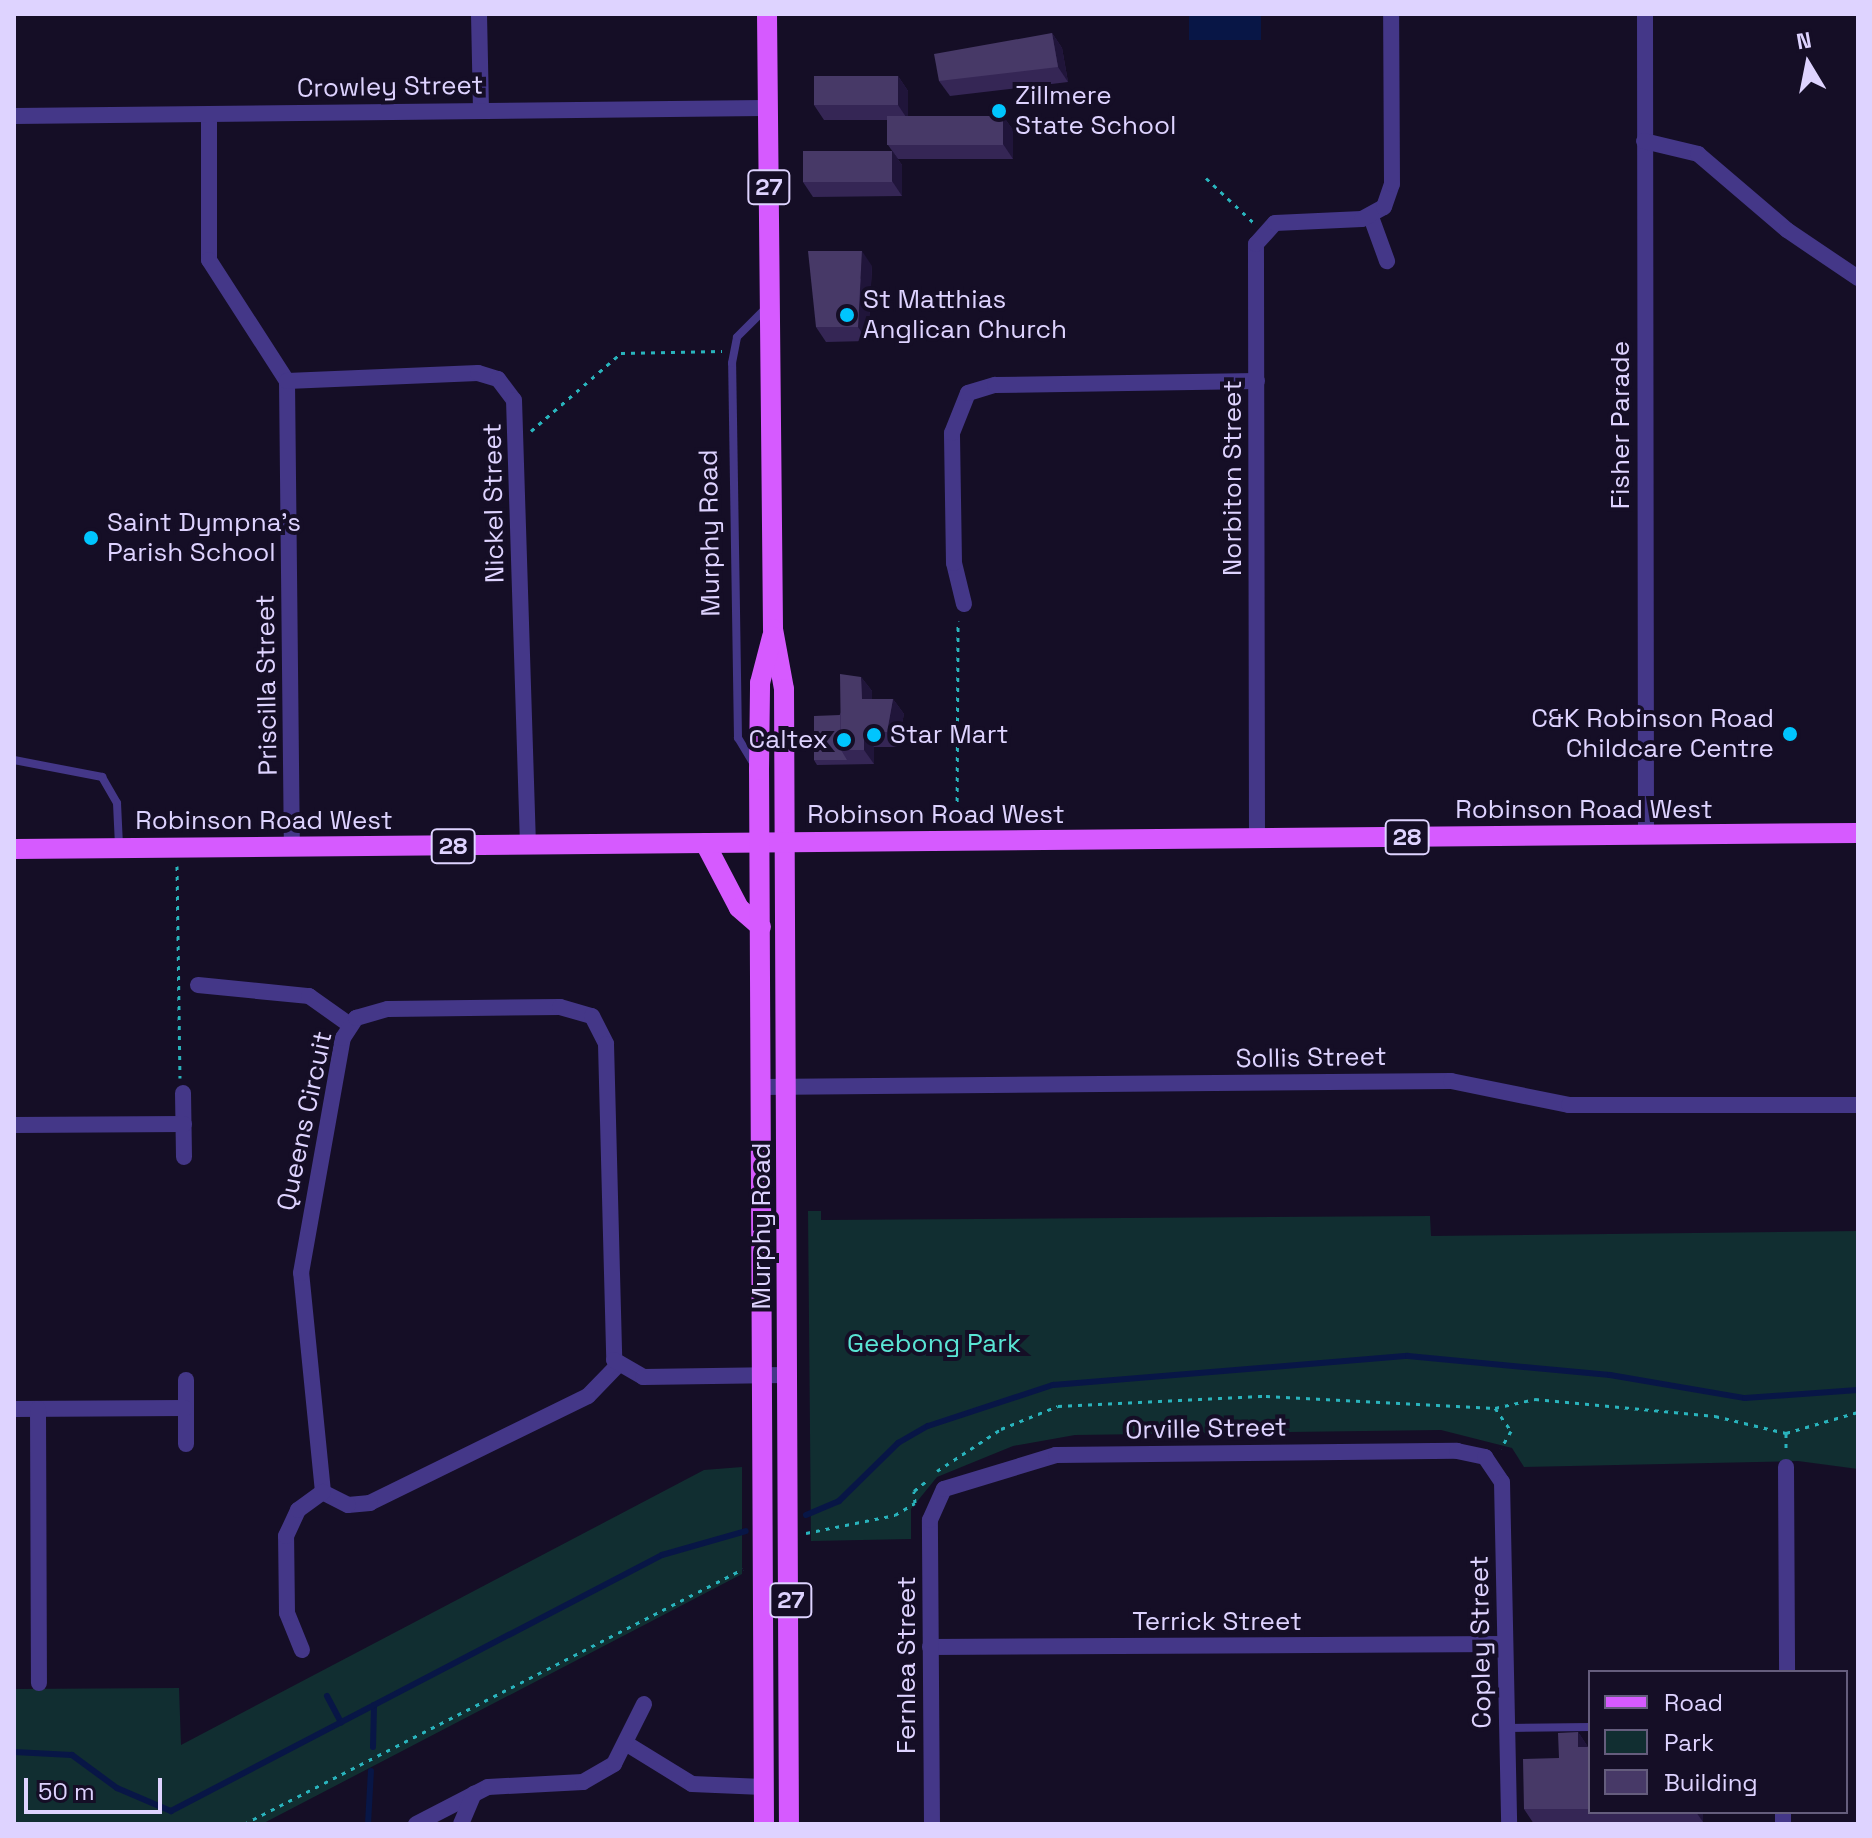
<!DOCTYPE html>
<html>
<head>
<meta charset="utf-8">
<style>
  body { margin:0 }
  #map { position:relative; width:1872px; height:1838px; overflow:hidden; background:#150e26; font-family:"Space Grotesk",sans-serif }
  div>[style] { position:absolute }
  [style*='--x'] { left:calc(var(--x)*1px); top:calc(var(--y)*1px); width:calc(var(--w)*1px); rotate:calc(var(--a)*1deg) }
  .green>* { inset:0; background:#112e31 }
  .water>* { inset:0; background:#081646; transform-origin:0 0 }
  .stream>* { height:6px; margin:-3px; padding:0 3px; transform-origin:3px; border-radius:3px; background:#081646 }
  .path>* { height:3px; margin-top:-1.5px; transform-origin:0; background:repeating-linear-gradient(90deg,#29b4bd 0 4px,transparent 0 10px) }
  .service>* { height:8px; margin:-4px; padding:0 4px; transform-origin:4px; border-radius:4px; background:#443788 }
  .minor>* { height:16px; margin:-8px; padding:0 8px; transform-origin:8px; border-radius:8px; background:#443788 }
  .primary>* { height:20px; margin:-10px; padding:0 10px; transform-origin:10px; border-radius:10px; background:#d65aff }
  .wall>* { inset:0; background:#352655 }
  .shaded-wall>* { inset:0; background:#20153a }
  .building>* { inset:0; background:#473967; transform-origin:0 0 }
  .dots>* { width:22px; height:22px; translate:-50% -50%; box-sizing:border-box; border:4px solid #150e26; border-radius:50% }
  span { translate:-50% -50%; white-space:nowrap; text-align:center; line-height:1.15; -webkit-text-stroke:8px #150e26; paint-order:stroke }
  .shield-label span { padding:2px 6px; background:#150e26; border:2px solid; border-radius:6px; -webkit-text-stroke-width:0 }
  .shield-label { font-size:24px; color:#ded3ff; font-weight:700 }
  .street-label { font-size:26px; color:#ded3ff }
  .poi-label { font-size:26px; color:#ded3ff }
  .left { translate:0 -50%; text-align:left }
  .right { translate:-100% -50%; text-align:right }
  .park-label { font-size:26px; color:#59e5d4 }
  .frame { position:absolute; inset:0; border:16px solid #ded3ff; pointer-events:none }
  .legend { position:absolute; left:1588px; top:1670px; width:260px; height:144px; box-sizing:border-box; background:#150e26; border:2px solid #655d7d; margin:0; padding:10px 14px; list-style:none; font-size:24px; color:#ded3ff }
  .legend li { display:flex; align-items:center; gap:16px; height:40px }
  .legend b { width:40px; border:2px solid #655d7d }
  .north { position:absolute; left:1768px; top:24px; width:80px; height:80px; -webkit-text-stroke:6px #150e26; paint-order:stroke; rotate:350deg; font-size:22px; font-weight:700; line-height:32px; text-align:center; color:#ded3ff }
  .north::after { content:''; display:block; margin:auto; width:28px; height:36px; background:#ded3ff; clip-path:polygon(50% 0,100% 100%,50% 72%,0 100%) }
  .scale { position:absolute; left:24px; top:1778px; width:138px; height:36px; box-sizing:border-box; border:4px solid #ded3ff; border-top:0; padding-left:10px; font-size:24px; line-height:28px; white-space:nowrap; color:#ded3ff; -webkit-text-stroke:6px #150e26; paint-order:stroke }
</style>
</head>
<body>
<div id="map">
  <div class="green">
    <div style="clip-path:polygon(808px 1211px,821px 1211px,821px 1220px,1430px 1216px,1431px 1236px,1858px 1231px,1858px 1469px,1798px 1461px,1524px 1467px,1512px 1448px,1441px 1430px,1075px 1435px,1013px 1446px,937px 1477px,911px 1509px,911px 1539px,811px 1541px)"></div>
    <div style="clip-path:polygon(742px 1467px,742px 1574px,262px 1824px,14px 1824px,14px 1689px,179px 1688px,181px 1745px,704px 1470px)"></div>
  </div>
  <div class="water">
    <div style="left:1189px;top:14px;width:72px;height:26px"></div>
  </div>
  <div class="stream">
    <div style="--x:806;--y:1515;--w:36;--a:-23"></div>
    <div style="--x:839;--y:1501;--w:83;--a:-44.5"></div>
    <div style="--x:898;--y:1443;--w:34;--a:-30"></div>
    <div style="--x:928;--y:1426;--w:132;--a:-18.2"></div>
    <div style="--x:1053;--y:1385;--w:356;--a:-4.7"></div>
    <div style="--x:1408;--y:1356;--w:203;--a:5.4"></div>
    <div style="--x:1610;--y:1375;--w:137;--a:9.7"></div>
    <div style="--x:1745;--y:1398;--w:113;--a:-4"></div>
    <div style="--x:327;--y:1696;--w:30;--a:62"></div>
    <div style="--x:373;--y:1747;--w:42;--a:-88.6"></div>
    <div style="--x:14;--y:1752;--w:58;--a:3"></div>
    <div style="--x:72;--y:1755;--w:56;--a:36.3"></div>
    <div style="--x:117;--y:1788;--w:59;--a:23.1"></div>
    <div style="--x:171;--y:1811;--w:554;--a:-27.54"></div>
    <div style="--x:662;--y:1555;--w:87;--a:-15.9"></div>
    <div style="--x:368;--y:1824;--w:53;--a:-86.8"></div>
  </div>
  <div class="path">
    <div style="--x:1206;--y:178;--w:66;--a:43.2"></div>
    <div style="--x:531;--y:431;--w:119;--a:-40.9"></div>
    <div style="--x:621;--y:353;--w:101;--a:-1.1"></div>
    <div style="--x:957;--y:821;--w:200;--a:-89.7"></div>
    <div style="--x:177;--y:866;--w:212;--a:89.2"></div>
    <div style="--x:1495;--y:1408;--w:28;--a:55"></div>
    <div style="--x:1511;--y:1431;--w:20;--a:120"></div>
    <div style="--x:1786;--y:1433;--w:16;--a:90"></div>
    <div style="--x:937;--y:1471;--w:77;--a:-33.3"></div>
    <div style="--x:1001;--y:1429;--w:61;--a:-22"></div>
    <div style="--x:1058;--y:1406;--w:208;--a:-2.8"></div>
    <div style="--x:1266;--y:1396;--w:229;--a:3"></div>
    <div style="--x:1495;--y:1408;--w:41;--a:-12.7"></div>
    <div style="--x:1535;--y:1399;--w:181;--a:5.4"></div>
    <div style="--x:1715;--y:1416;--w:73;--a:13.5"></div>
    <div style="--x:1786;--y:1433;--w:75;--a:-16.3"></div>
    <div style="--x:806;--y:1533;--w:91;--a:-11.4"></div>
    <div style="--x:895;--y:1515;--w:23;--a:-31"></div>
    <div style="--x:915;--y:1503;--w:12;--a:-95"></div>
    <div style="--x:914;--y:1491;--w:19;--a:-39"></div>
    <div style="--x:244;--y:1824;--w:560;--a:-27.07"></div>
  </div>
  <div class="service">
    <div style="--x:14;--y:760;--w:90;--a:10.9"></div>
    <div style="--x:102;--y:777;--w:30;--a:60"></div>
    <div style="--x:117;--y:803;--w:43;--a:87.3"></div>
    <div style="--x:755;--y:766;--w:33;--a:-121"></div>
    <div style="--x:738;--y:738;--w:375;--a:-90.9"></div>
    <div style="--x:732;--y:363;--w:26;--a:-79"></div>
    <div style="--x:737;--y:337;--w:42;--a:-45"></div>
    <div style="--x:1507;--y:1728;--w:83;--a:-0.7"></div>
  </div>
  <div class="minor">
    <div style="--x:479;--y:14;--w:96;--a:88.8"></div>
    <div style="--x:1645;--y:14;--w:821;--a:89.93"></div>
    <div style="--x:209;--y:114;--w:146;--a:90"></div>
    <div style="--x:209;--y:260;--w:144;--a:57.2"></div>
    <div style="--x:287;--y:381;--w:466;--a:89.4"></div>
    <div style="--x:14;--y:116;--w:754;--a:-0.61"></div>
    <div style="--x:1644;--y:141;--w:56;--a:13.5"></div>
    <div style="--x:1698;--y:154;--w:117;--a:40.5"></div>
    <div style="--x:1787;--y:230;--w:86;--a:34.1"></div>
    <div style="--x:1371;--y:217;--w:47;--a:70"></div>
    <div style="--x:287;--y:381;--w:191;--a:-2.4"></div>
    <div style="--x:478;--y:373;--w:21;--a:17"></div>
    <div style="--x:498;--y:379;--w:26;--a:53"></div>
    <div style="--x:514;--y:400;--w:445;--a:88.2"></div>
    <div style="--x:964;--y:604;--w:42;--a:-103.7"></div>
    <div style="--x:954;--y:563;--w:130;--a:-90.9"></div>
    <div style="--x:952;--y:433;--w:43;--a:-68.2"></div>
    <div style="--x:968;--y:393;--w:28;--a:-17"></div>
    <div style="--x:995;--y:385;--w:262;--a:-0.9"></div>
    <div style="--x:1257;--y:838;--w:594;--a:-90.1"></div>
    <div style="--x:1256;--y:244;--w:28;--a:-48"></div>
    <div style="--x:1275;--y:223;--w:87;--a:-2.6"></div>
    <div style="--x:1362;--y:219;--w:25;--a:-29"></div>
    <div style="--x:1384;--y:207;--w:24;--a:-71"></div>
    <div style="--x:1392;--y:184;--w:170;--a:-90.3"></div>
    <div style="--x:198;--y:985;--w:112;--a:5.7"></div>
    <div style="--x:309;--y:996;--w:50;--a:35.3"></div>
    <div style="--x:761;--y:1087;--w:690;--a:-0.5"></div>
    <div style="--x:1451;--y:1081;--w:120;--a:11.5"></div>
    <div style="--x:1569;--y:1105;--w:289;--a:0"></div>
    <div style="--x:183;--y:1093;--w:64;--a:89.1"></div>
    <div style="--x:14;--y:1125;--w:170;--a:-0.3"></div>
    <div style="--x:618;--y:1365;--w:43;--a:134.1"></div>
    <div style="--x:588;--y:1396;--w:243;--a:153.9"></div>
    <div style="--x:370;--y:1503;--w:22;--a:175"></div>
    <div style="--x:348;--y:1505;--w:28;--a:-153"></div>
    <div style="--x:323;--y:1492;--w:220;--a:-95.7"></div>
    <div style="--x:301;--y:1273;--w:239;--a:-79.9"></div>
    <div style="--x:343;--y:1038;--w:24;--a:-57"></div>
    <div style="--x:356;--y:1018;--w:33;--a:-16"></div>
    <div style="--x:388;--y:1009;--w:172;--a:-0.7"></div>
    <div style="--x:560;--y:1007;--w:33;--a:16"></div>
    <div style="--x:592;--y:1016;--w:31;--a:63"></div>
    <div style="--x:606;--y:1044;--w:316;--a:88.5"></div>
    <div style="--x:614;--y:1360;--w:34;--a:30"></div>
    <div style="--x:643;--y:1377;--w:146;--a:-0.8"></div>
    <div style="--x:186;--y:1380;--w:64;--a:90"></div>
    <div style="--x:14;--y:1409;--w:171;--a:-0.3"></div>
    <div style="--x:38;--y:1409;--w:274;--a:89.8"></div>
    <div style="--x:1786;--y:1467;--w:205;--a:89.7"></div>
    <div style="--x:930;--y:1647;--w:574;--a:-0.3"></div>
    <div style="--x:302;--y:1650;--w:40;--a:-112"></div>
    <div style="--x:287;--y:1613;--w:77;--a:-90.7"></div>
    <div style="--x:286;--y:1536;--w:29;--a:-65"></div>
    <div style="--x:298;--y:1510;--w:31;--a:-36"></div>
    <div style="--x:627;--y:1744;--w:76;--a:31.6"></div>
    <div style="--x:692;--y:1784;--w:71;--a:2.4"></div>
    <div style="--x:416;--y:1824;--w:81;--a:-27.2"></div>
    <div style="--x:488;--y:1787;--w:95;--a:-3"></div>
    <div style="--x:583;--y:1782;--w:36;--a:-30"></div>
    <div style="--x:614;--y:1764;--w:67;--a:-63.4"></div>
    <div style="--x:461;--y:1824;--w:33;--a:-67"></div>
    <div style="--x:932;--y:1824;--w:304;--a:-90.4"></div>
    <div style="--x:930;--y:1520;--w:34;--a:-66"></div>
    <div style="--x:944;--y:1489;--w:117;--a:-16.9"></div>
    <div style="--x:1056;--y:1455;--w:401;--a:-0.6"></div>
    <div style="--x:1457;--y:1451;--w:29;--a:12"></div>
    <div style="--x:1485;--y:1457;--w:30;--a:56"></div>
    <div style="--x:1502;--y:1482;--w:342;--a:88.8"></div>
    <div style="--x:1783;--y:1824;--w:12;--a:-90"></div>
  </div>
  <div class="primary">
    <div style="--x:767;--y:14;--w:615;--a:89.44"></div>
    <div style="--x:773;--y:629;--w:61;--a:79.6"></div>
    <div style="--x:784;--y:689;--w:1135;--a:89.75"></div>
    <div style="--x:705;--y:843;--w:73;--a:62.4"></div>
    <div style="--x:739;--y:908;--w:29;--a:41"></div>
    <div style="--x:14;--y:849;--w:1844;--a:-0.5"></div>
    <div style="--x:764;--y:1824;--w:1054;--a:-90.27"></div>
    <div style="--x:759;--y:770;--w:87;--a:-89.3"></div>
    <div style="--x:760;--y:683;--w:48;--a:-75.4"></div>
  </div>
  <div class="wall">
    <div style="clip-path:polygon(1052px 33px,1062px 48px,1068px 82px,950px 96px,939px 81px)"></div>
    <div style="clip-path:polygon(898px 76px,908px 91px,908px 116px,1003px 116px,1013px 130px,1013px 159px,898px 159px,888px 145px,887px 120px,824px 120px,814px 105px)"></div>
    <div style="clip-path:polygon(892px 151px,902px 165px,902px 196px,813px 197px,803px 182px)"></div>
    <div style="clip-path:polygon(872px 266px,868px 341px,826px 342px,816px 327px)"></div>
    <div style="clip-path:polygon(861px 677px,872px 691px,872px 699px,893px 699px,904px 714px,897px 747px,874px 747px,874px 764px,817px 765px,814px 760px)"></div>
    <div style="clip-path:polygon(1578px 1732px,1588px 1747px,1590px 1747px,1590px 1812px,1703px 1812px,1703px 1822px,1534px 1824px,1524px 1809px)"></div>
  </div>
  <div class="shaded-wall">
    <div style="clip-path:polygon(1052px 33px,1062px 48px,1068px 82px,1058px 67px)"></div>
    <div style="clip-path:polygon(898px 76px,908px 91px,908px 120px,898px 105px)"></div>
    <div style="clip-path:polygon(1003px 116px,1013px 130px,1013px 159px,1003px 144px)"></div>
    <div style="clip-path:polygon(892px 151px,902px 165px,902px 196px,892px 181px)"></div>
    <div style="clip-path:polygon(862px 251px,872px 266px,868px 341px,858px 327px)"></div>
    <div style="clip-path:polygon(861px 677px,872px 691px,872px 714px,862px 699px)"></div>
    <div style="clip-path:polygon(893px 699px,904px 714px,897px 747px,887px 732px)"></div>
    <div style="clip-path:polygon(864px 732px,874px 747px,874px 764px,864px 750px)"></div>
    <div style="clip-path:polygon(1578px 1732px,1588px 1747px,1578px 1747px)"></div>
    <div style="clip-path:polygon(1696px 1812px,1703px 1812px,1703px 1822px)"></div>
  </div>
  <div class="building">
    <div style="clip-path:polygon(1052px 33px,1058px 67px,939px 81px,934px 54px)"></div>
    <div style="left:898px;top:76px;width:29px;height:84px;rotate:90deg"></div>
    <div style="left:887px;top:116px;width:116px;height:29px"></div>
    <div style="left:803px;top:151px;width:89px;height:31px"></div>
    <div style="clip-path:polygon(808px 251px,862px 251px,858px 327px,816px 327px)"></div>
    <div style="clip-path:polygon(840px 674px,861px 677px,862px 699px,893px 699px,887px 732px,864px 732px,864px 750px,841px 750px)"></div>
    <div style="clip-path:polygon(840px 715px,841px 750px,847px 760px,814px 760px,814px 716px)"></div>
    <div style="clip-path:polygon(1578px 1732px,1578px 1747px,1590px 1747px,1590px 1809px,1524px 1809px,1523px 1759px,1559px 1758px,1558px 1733px)"></div>
  </div>
  <div class="dots">
    <div style="left:999px;top:111px;background:#00c5fe"></div>
    <div style="left:847px;top:315px;background:#00c5fe"></div>
    <div style="left:91px;top:538px;background:#00c5fe"></div>
    <div style="left:1790px;top:734px;background:#00c5fe"></div>
    <div style="left:874px;top:735px;background:#00c5fe"></div>
    <div style="left:844px;top:740px;background:#00c5fe"></div>
  </div>
  <div class="shield-label">
    <span style="left:769px;top:187px">27</span>
    <span style="left:1407px;top:837px">28</span>
    <span style="left:453px;top:846px">28</span>
    <span style="left:791px;top:1600px">27</span>
  </div>
  <div class="street-label">
    <span style="left:390px;top:87px;rotate:-1deg">Crowley Street</span>
    <span style="left:1621px;top:425px;rotate:-90deg">Fisher Parade</span>
    <span style="left:1233px;top:478px;rotate:-90deg">Norbiton Street</span>
    <span style="left:494px;top:503px;rotate:-91deg">Nickel Street</span>
    <span style="left:710px;top:533px;rotate:-91deg">Murphy Road</span>
    <span style="left:267px;top:685px;rotate:-91deg">Priscilla Street</span>
    <span style="left:1584px;top:810px">Robinson Road West</span>
    <span style="left:936px;top:815px">Robinson Road West</span>
    <span style="left:264px;top:821px">Robinson Road West</span>
    <span style="left:1311px;top:1058px;rotate:-1deg">Sollis Street</span>
    <span style="left:305px;top:1121px;rotate:-78deg">Queens Circuit</span>
    <span style="left:762px;top:1226px;rotate:-90deg">Murphy Road</span>
    <span style="left:1206px;top:1429px;rotate:-1deg">Orville Street</span>
    <span style="left:1217px;top:1622px">Terrick Street</span>
    <span style="left:1481px;top:1642px;rotate:-91deg">Copley Street</span>
    <span style="left:907px;top:1665px;rotate:-90deg">Fernlea Street</span>
  </div>
  <div class="poi-label">
    <span class="left" style="left:1015px;top:111px">Zillmere<br>State School</span>
    <span class="left" style="left:863px;top:315px">St Matthias<br>Anglican Church</span>
    <span class="left" style="left:107px;top:538px">Saint Dympna's<br>Parish School</span>
    <span class="right" style="left:1774px;top:734px">C&amp;K Robinson Road<br>Childcare Centre</span>
    <span class="left" style="left:890px;top:735px">Star Mart</span>
    <span class="right" style="left:828px;top:740px">Caltex</span>
  </div>
  <div class="park-label">
    <span style="left:934px;top:1344px">Geebong Park</span>
  </div>
  <div class="frame"></div>
  <ul class="legend">
  <li><b style="height:10px;background:#d65aff"></b>Road</li>
  <li><b style="height:22px;background:#112e31"></b>Park</li>
  <li><b style="height:22px;background:#473967"></b>Building</li>
  </ul>
  <div class="north">N</div>
  <div class="scale">50 m</div>
</div>
</body>
</html>
